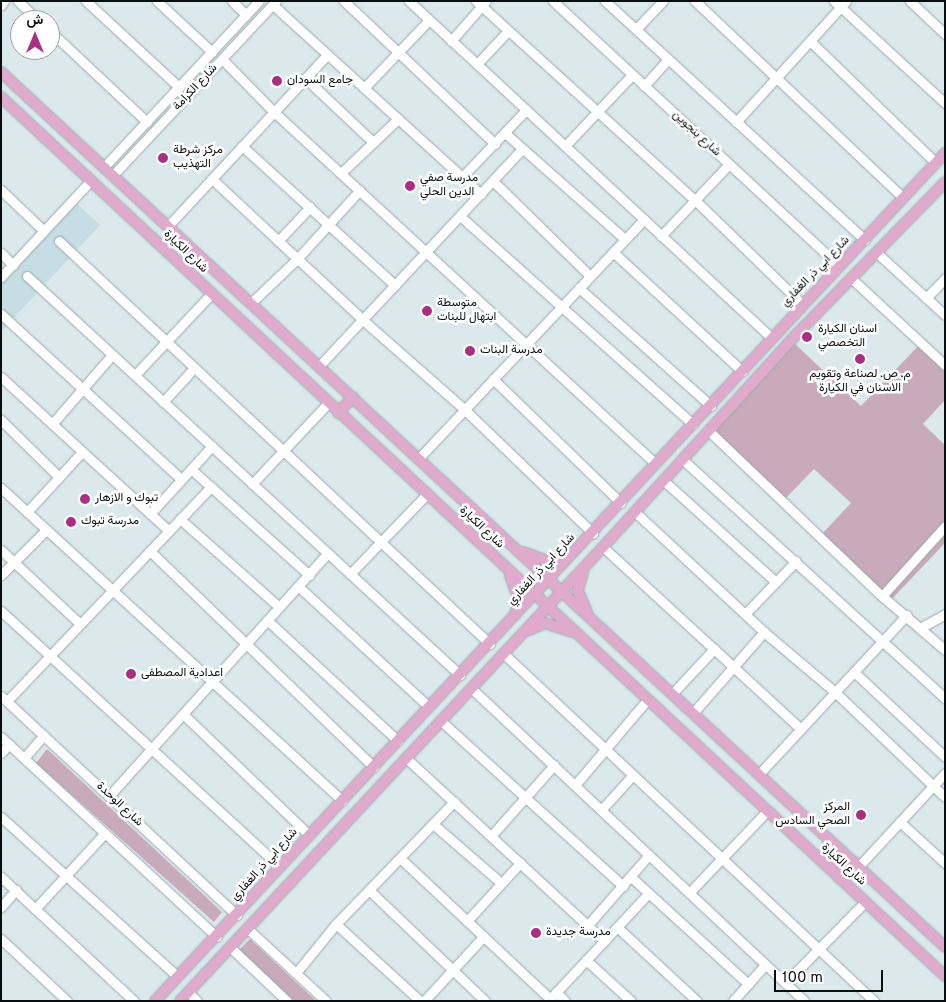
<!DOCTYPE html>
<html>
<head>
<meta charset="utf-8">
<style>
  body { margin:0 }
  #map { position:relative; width:946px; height:1002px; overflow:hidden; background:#dbe9ed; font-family:Overpass,Vazirmatn,sans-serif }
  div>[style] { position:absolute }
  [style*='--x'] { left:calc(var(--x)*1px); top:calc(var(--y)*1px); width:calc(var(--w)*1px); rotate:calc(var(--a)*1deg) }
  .built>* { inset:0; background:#c5dde3 }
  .green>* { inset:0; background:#c8aabb }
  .roads { filter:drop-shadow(0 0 1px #9caaae) drop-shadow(0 0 1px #9caaae) }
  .minor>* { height:9px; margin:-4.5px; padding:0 4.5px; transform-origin:4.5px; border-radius:4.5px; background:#fff }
  .major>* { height:10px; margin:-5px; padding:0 5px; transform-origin:5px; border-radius:5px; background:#e0aacc }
  .dots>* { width:14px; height:14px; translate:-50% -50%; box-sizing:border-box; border:2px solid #fff; border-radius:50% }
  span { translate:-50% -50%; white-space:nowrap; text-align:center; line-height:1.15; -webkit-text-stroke:5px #fff; paint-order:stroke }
  .poi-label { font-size:12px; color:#090e0f }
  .left { translate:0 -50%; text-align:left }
  .right { translate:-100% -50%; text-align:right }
  .street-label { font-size:12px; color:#090e0f }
  .frame { position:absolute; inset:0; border:2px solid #090e0f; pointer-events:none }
  .north { position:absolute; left:10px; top:10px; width:50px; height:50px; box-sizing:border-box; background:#fff; border:1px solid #9d9f9f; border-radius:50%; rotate:0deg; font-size:14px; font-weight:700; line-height:20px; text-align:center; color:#090e0f }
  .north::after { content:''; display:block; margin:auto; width:18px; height:22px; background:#a92f83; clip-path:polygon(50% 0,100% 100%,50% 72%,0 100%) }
  .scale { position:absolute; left:774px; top:970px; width:109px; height:22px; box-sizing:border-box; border:2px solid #090e0f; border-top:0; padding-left:6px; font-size:15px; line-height:18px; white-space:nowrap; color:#090e0f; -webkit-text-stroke:4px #fff; paint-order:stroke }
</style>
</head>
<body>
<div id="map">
  <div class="built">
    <div style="clip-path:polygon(75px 202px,100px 225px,1px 332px,1px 281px)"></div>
  </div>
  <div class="green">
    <div style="clip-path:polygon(794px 343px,861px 406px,921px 343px,945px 365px,945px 400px,923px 424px,945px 445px,945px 543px,891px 600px,821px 535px,851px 503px,814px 469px,783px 501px,710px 432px)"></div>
    <div style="clip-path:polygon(47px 749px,222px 912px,214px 922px,36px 763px)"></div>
    <div style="clip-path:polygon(250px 939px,316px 1001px,294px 1001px,239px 950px)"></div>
  </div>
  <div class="roads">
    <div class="minor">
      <div style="--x:18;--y:1;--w:28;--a:44"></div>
      <div style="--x:86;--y:1;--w:127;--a:42.8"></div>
      <div style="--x:157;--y:1;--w:75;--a:42.8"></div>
      <div style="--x:232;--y:1;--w:20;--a:45"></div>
      <div style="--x:344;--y:1;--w:208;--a:43.4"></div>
      <div style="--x:409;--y:1;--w:495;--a:42.9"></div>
      <div style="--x:476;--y:1;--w:296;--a:42.3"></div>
      <div style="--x:695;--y:200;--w:149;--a:44.2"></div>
      <div style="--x:553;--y:1;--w:390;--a:42.8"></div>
      <div style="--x:605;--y:1;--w:353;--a:42.6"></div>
      <div style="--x:695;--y:1;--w:285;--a:43.4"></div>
      <div style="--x:834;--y:1;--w:151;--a:42.6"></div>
      <div style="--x:910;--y:1;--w:48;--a:43.3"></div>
      <div style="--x:1;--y:5;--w:5;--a:-53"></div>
      <div style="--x:273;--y:5;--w:281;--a:42.3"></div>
      <div style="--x:636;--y:29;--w:39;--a:-46"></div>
      <div style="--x:50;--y:31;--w:133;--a:43.2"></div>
      <div style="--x:451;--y:41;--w:53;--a:-48.8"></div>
      <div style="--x:810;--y:41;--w:175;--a:44.1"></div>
      <div style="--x:223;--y:60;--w:73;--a:45.6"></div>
      <div style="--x:274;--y:112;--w:519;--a:42.66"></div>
      <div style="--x:477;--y:64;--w:45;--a:-46.8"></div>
      <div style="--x:305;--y:78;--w:93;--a:43.3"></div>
      <div style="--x:644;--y:86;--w:36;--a:-48"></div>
      <div style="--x:364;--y:88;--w:94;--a:-46.3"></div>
      <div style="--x:736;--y:122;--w:164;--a:-47.7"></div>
      <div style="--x:505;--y:133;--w:160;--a:41.5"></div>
      <div style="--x:242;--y:146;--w:207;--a:42.3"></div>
      <div style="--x:565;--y:146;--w:98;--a:-46.7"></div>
      <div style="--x:104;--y:167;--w:227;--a:-47"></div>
      <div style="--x:341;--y:173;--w:79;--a:-43.5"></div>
      <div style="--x:114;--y:174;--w:237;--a:-46.9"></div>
      <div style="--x:462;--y:177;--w:93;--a:-46.3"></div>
      <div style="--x:212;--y:179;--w:207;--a:43"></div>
      <div style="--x:363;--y:320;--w:136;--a:41.4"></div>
      <div style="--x:465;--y:410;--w:178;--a:43.9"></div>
      <div style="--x:493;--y:181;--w:136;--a:44.4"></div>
      <div style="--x:1;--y:190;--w:59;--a:43.6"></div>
      <div style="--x:460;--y:216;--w:312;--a:41.8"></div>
      <div style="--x:168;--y:226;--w:233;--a:-47.1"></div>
      <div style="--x:661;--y:236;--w:99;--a:-46.6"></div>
      <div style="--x:59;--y:241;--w:590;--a:43.08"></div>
      <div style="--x:278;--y:241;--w:47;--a:-46.7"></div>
      <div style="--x:613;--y:252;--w:176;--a:42.7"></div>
      <div style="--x:1;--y:253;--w:17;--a:45"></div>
      <div style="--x:877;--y:253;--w:92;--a:42.4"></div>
      <div style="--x:27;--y:276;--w:589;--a:42.66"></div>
      <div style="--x:1;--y:277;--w:132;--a:-47.1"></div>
      <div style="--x:852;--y:279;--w:127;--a:42.8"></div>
      <div style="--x:579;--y:288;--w:177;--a:41.8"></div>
      <div style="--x:926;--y:298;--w:28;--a:-46"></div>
      <div style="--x:251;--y:303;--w:64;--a:-43.7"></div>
      <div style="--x:297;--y:259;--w:93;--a:-47.6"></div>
      <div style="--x:1;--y:314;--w:244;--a:42.5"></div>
      <div style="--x:319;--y:366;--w:297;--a:-46.9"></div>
      <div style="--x:135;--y:375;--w:111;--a:-46.8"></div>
      <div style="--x:1;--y:377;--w:228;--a:42.5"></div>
      <div style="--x:493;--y:379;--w:178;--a:44.1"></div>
      <div style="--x:163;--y:402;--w:46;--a:-47.6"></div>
      <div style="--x:1;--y:420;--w:81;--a:44.5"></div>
      <div style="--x:52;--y:424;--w:91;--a:-49"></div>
      <div style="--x:708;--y:430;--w:240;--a:43.7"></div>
      <div style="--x:882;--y:596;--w:83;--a:40.6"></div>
      <div style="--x:419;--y:458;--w:328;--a:-46.7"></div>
      <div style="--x:682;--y:459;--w:355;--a:42.3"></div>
      <div style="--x:191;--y:469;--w:159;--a:41.9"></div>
      <div style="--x:663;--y:480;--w:152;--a:42.1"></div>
      <div style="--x:252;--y:484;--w:111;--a:-46.8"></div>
      <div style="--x:1;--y:488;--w:463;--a:42.5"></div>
      <div style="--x:27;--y:512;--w:81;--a:-47.5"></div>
      <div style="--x:635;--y:512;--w:176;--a:42.9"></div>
      <div style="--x:764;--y:632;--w:93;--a:40.2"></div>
      <div style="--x:835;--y:692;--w:152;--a:43.7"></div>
      <div style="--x:150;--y:514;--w:92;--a:-47.6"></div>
      <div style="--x:180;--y:519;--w:132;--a:41.6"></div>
      <div style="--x:603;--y:547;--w:269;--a:42.6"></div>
      <div style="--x:1;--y:550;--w:108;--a:43.1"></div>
      <div style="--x:150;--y:551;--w:311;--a:44"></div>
      <div style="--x:350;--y:574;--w:110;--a:-46.1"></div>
      <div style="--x:1;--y:575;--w:64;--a:-45"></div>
      <div style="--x:298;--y:586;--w:178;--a:42.7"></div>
      <div style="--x:882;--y:596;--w:94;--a:-48"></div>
      <div style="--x:1;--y:611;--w:377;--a:42.5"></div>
      <div style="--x:746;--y:613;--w:72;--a:-46.1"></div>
      <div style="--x:267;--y:620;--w:178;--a:42.7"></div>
      <div style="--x:920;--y:628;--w:29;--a:-29"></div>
      <div style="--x:504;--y:654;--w:507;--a:43.16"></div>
      <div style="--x:854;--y:672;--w:125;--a:43"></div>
      <div style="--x:471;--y:688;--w:457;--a:43.2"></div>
      <div style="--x:672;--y:694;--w:62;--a:-47"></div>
      <div style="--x:1;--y:696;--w:322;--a:42.9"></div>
      <div style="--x:7;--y:701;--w:296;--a:-46.4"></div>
      <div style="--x:693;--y:713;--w:108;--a:-48.8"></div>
      <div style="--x:183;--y:714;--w:175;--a:43.8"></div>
      <div style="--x:441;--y:721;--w:246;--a:42.2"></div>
      <div style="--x:1;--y:737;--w:294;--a:42.8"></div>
      <div style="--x:1;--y:753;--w:12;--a:-48"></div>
      <div style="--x:24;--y:758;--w:30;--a:-49"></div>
      <div style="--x:406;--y:758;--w:270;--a:42.7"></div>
      <div style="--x:759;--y:774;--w:217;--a:-47.1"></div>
      <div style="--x:575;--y:785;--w:111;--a:-49.7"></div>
      <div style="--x:109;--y:796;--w:327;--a:-48"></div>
      <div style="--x:601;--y:810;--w:47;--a:-47.6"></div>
      <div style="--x:1;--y:817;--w:237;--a:42.1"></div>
      <div style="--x:900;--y:822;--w:61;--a:42.3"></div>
      <div style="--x:433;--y:824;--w:90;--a:40.9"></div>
      <div style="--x:491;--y:836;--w:95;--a:-48.4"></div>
      <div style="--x:400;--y:858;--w:206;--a:43.2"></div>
      <div style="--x:859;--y:866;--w:127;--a:-47.2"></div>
      <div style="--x:1;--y:877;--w:182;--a:43"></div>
      <div style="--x:631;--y:877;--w:159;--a:42.4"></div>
      <div style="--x:369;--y:890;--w:161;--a:43.7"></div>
      <div style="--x:689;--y:893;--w:113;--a:-46.4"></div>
      <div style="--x:1;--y:907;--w:23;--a:-49"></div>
      <div style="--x:35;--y:909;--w:103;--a:-47.4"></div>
      <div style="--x:467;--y:921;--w:79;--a:-47.6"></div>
      <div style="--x:336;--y:924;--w:114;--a:42.5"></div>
      <div style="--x:587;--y:926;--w:94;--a:-48.9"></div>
      <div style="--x:617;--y:927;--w:109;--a:42.8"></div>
      <div style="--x:248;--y:929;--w:106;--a:42.7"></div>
      <div style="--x:1;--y:939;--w:91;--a:43.2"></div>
      <div style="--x:231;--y:948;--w:77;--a:43.4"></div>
      <div style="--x:586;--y:960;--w:61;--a:42.3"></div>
      <div style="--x:296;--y:973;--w:63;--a:-50.8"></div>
      <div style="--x:336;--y:924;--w:170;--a:-46"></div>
      <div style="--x:785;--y:983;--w:114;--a:-45.4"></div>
      <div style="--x:188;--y:992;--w:13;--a:45"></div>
      <div style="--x:556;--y:992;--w:13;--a:45"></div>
      <div style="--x:424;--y:1001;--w:88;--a:-47.3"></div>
      <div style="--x:548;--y:1001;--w:145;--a:-47"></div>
      <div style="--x:733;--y:1001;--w:48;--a:-48.4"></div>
    </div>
    <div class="major">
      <div style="--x:1;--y:72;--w:1287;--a:42.83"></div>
      <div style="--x:1;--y:97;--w:1290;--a:42.96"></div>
      <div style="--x:338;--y:413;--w:22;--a:-47"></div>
      <div style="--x:523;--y:552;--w:30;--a:20"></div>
      <div style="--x:551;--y:562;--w:18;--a:-16"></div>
      <div style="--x:583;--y:572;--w:20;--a:105"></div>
      <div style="--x:578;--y:591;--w:23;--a:67"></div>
      <div style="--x:510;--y:576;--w:26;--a:69"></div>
      <div style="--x:519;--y:600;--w:15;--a:106"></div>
      <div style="--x:529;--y:630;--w:17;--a:-24"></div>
      <div style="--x:545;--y:623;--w:28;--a:18"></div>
      <div style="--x:825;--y:864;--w:10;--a:-11"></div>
      <div style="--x:835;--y:862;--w:13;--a:-63"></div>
      <div style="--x:839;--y:878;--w:13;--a:-72"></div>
      <div style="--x:843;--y:866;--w:12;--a:-20"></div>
      <div style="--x:155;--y:1001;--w:1159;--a:-47.03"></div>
      <div style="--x:180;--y:1001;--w:621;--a:-47.02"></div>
      <div style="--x:603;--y:547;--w:281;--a:-47.7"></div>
      <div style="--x:792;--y:339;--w:219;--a:-45.7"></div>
    </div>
  </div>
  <div class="dots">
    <div style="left:277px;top:81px;background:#a92f83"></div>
    <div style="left:163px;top:158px;background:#a92f83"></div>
    <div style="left:410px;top:186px;background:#a92f83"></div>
    <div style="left:427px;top:311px;background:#a92f83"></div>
    <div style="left:807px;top:337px;background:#a92f83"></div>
    <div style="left:470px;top:351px;background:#a92f83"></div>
    <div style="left:860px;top:359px;background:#a92f83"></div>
    <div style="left:85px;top:499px;background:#a92f83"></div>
    <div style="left:71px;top:522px;background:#a92f83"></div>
    <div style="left:131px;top:674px;background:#a92f83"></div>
    <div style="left:861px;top:815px;background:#a92f83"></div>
    <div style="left:536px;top:933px;background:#a92f83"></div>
  </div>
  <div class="poi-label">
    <span class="left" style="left:287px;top:81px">جامع السودان</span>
    <span class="left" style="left:173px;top:158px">مركز شرطة<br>التهذيب</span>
    <span class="left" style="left:420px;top:186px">مدرسة صفي<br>الدين الحلي</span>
    <span class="left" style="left:437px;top:311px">متوسطة<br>ابتهال للبنات</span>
    <span class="left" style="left:818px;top:337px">اسنان الكيارة<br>التخصصي</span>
    <span class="left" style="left:480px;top:351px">مدرسة البنات</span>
    <span style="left:860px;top:382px">م. ص. لصناعة وتقويم<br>الاسنان في الكيارة</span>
    <span class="left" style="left:95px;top:499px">تبوك و الازهار</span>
    <span class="left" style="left:81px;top:522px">مدرسة تبوك</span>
    <span class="left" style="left:141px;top:674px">اعدادية المصطفى</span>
    <span class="right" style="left:850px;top:815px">المركز<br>الصحي السادس</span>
    <span class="left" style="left:546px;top:933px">مدرسة جديدة</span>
  </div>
  <div class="street-label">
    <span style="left:196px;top:88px;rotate:-47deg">شارع الكرامة</span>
    <span style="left:696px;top:134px;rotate:43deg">شارع بنجوين</span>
    <span style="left:185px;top:252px;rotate:44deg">شارع الكيارة</span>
    <span style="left:816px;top:272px;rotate:-46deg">شارع ابي ذر الغفاري</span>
    <span style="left:481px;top:528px;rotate:43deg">شارع الكيارة</span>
    <span style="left:542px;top:570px;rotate:-47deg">شارع ابي ذر الغفاري</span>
    <span style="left:119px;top:805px;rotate:43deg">شارع الوحدة</span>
    <span style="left:265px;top:865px;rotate:-48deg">شارع ابي ذر الغفاري</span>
    <span style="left:843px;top:865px;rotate:43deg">شارع الكيارة</span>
  </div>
  <div class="frame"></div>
  <div class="north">ش</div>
  <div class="scale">100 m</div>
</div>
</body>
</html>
